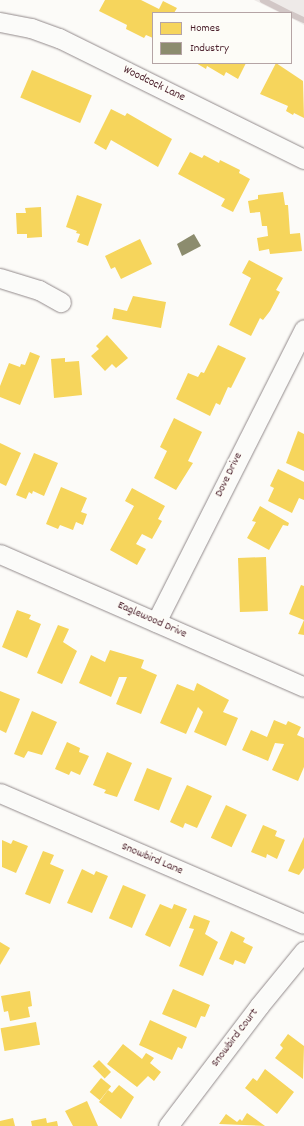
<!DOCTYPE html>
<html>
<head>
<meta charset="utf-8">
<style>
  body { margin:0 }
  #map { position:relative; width:304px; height:1126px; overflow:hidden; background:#fcfbf8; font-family:Dekko,sans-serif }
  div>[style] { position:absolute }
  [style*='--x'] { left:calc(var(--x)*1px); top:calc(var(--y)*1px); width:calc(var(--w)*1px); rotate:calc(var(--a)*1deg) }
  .green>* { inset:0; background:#eeeae8 }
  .homes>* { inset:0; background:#f6d55c; transform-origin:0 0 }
  .industry>* { inset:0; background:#8c8c6e }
  .stream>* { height:5.5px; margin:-2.75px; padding:0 2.75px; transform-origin:2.75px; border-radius:2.75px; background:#d2c7c6 }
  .roads { filter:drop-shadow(0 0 1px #928a8b) drop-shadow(0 0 1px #928a8b) }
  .street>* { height:19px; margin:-9.5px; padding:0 9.5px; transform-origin:9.5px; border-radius:9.5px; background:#fbfbf9 }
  span { translate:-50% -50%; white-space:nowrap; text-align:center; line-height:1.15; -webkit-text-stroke:4px #fdfcf7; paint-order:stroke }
  .street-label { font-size:12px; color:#4a1f2b }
  .legend { position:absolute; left:152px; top:12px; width:140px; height:52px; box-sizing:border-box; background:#fdfcf7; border:1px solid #b5a4a5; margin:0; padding:5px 7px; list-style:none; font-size:12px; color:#4a1f2b }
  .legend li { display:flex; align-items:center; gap:8px; height:20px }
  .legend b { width:20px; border:1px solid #b5a4a5 }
</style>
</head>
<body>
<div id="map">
  <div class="green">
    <div style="clip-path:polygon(254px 0,304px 0,304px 25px,291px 18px,291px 13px,280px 13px)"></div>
  </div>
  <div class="homes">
    <div style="clip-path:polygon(105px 0,141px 0,159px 9px,163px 1px,177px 8px,174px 13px,153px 13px,153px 38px,146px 35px,144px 38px,126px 29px,127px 25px,99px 11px)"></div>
    <div style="clip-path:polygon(196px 63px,246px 63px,238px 79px,226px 72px,224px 76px,207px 66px,206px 69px)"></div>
    <div style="clip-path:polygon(276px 63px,303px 81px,304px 118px,294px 113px,293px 115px,286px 111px,288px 106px,260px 94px)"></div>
    <div style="left:32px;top:70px;width:65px;height:30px;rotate:23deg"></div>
    <div style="clip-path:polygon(111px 109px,125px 116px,127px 113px,172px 139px,158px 167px,111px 140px,106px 150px,94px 143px)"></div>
    <div style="clip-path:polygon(190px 152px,202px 158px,204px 155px,219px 163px,220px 160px,240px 170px,239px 173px,250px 179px,233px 212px,221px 206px,225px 199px,178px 174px)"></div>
    <div style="clip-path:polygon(283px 192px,285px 205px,288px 205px,290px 234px,300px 233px,302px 251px,270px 254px,269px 249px,259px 251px,257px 238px,268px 236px,267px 226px,262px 226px,260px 212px,250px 213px,248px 201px,258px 199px,258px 195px)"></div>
    <div style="clip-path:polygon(77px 195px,102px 204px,88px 246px,77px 242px,80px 234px,76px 233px,77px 231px,66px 227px)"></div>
    <div style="clip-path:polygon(41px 207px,42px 237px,27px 238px,27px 234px,17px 234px,16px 213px,26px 213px,25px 208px)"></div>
    <div style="clip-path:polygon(140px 239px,152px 264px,121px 279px,115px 267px,111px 269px,105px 256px)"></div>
    <div style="clip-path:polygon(249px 260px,283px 278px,276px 290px,280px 292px,270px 311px,263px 320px,260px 318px,251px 336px,229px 325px,251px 278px,242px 273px)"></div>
    <div style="clip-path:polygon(133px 296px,166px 302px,161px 328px,112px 319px,114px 308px,127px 311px)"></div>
    <div style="clip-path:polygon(107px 335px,128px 358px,116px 368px,112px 364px,105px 371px,91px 356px,99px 349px,96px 346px)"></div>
    <div style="clip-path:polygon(218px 345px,246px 358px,231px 388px,228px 387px,220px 405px,216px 403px,210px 416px,176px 399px,188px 373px,198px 377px,201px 372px,204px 373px)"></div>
    <div style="clip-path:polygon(30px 352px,40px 356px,20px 405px,0 397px,0 386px,9px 363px,20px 367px,21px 364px,25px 365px)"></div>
    <div style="clip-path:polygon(65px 358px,65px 362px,79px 361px,82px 395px,54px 398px,51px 359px)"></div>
    <div style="clip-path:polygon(174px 418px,202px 432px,188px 461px,193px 463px,176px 490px,154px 478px,167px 451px,160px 447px)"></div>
    <div style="clip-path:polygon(298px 431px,304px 434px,304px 471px,286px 463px)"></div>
    <div style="clip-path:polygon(0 443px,21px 453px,6px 486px,0 483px)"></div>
    <div style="clip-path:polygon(34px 453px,58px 463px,44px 496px,33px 491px,32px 494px,29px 492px,26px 499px,16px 495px)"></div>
    <div style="clip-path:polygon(278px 469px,304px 482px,304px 500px,299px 498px,292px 513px,268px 501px,274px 488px,270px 486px)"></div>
    <div style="clip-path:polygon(61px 487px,87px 498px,81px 512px,87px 514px,83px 525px,76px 522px,73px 530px,60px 525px,58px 529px,46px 524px)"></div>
    <div style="clip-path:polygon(132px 488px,165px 506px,158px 519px,162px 521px,152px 539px,142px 534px,136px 544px,146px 549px,137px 565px,110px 550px,134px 506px,125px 501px)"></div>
    <div style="clip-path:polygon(260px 506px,289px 523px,288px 526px,283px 525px,269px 550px,247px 538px,256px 522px,252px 521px)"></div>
    <div style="left:266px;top:557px;width:54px;height:28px;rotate:88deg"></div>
    <div style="clip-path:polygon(301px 585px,304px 586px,304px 620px,289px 614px)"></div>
    <div style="clip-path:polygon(17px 610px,31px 615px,29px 619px,41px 624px,27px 658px,2px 647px)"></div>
    <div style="clip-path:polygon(304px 620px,304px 635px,298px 634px)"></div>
    <div style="clip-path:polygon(58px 625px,69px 629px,63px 642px,77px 651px,62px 684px,37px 673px)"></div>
    <div style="clip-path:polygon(110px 650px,144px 660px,141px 668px,157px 675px,141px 714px,116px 704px,127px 677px,119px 677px,111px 697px,79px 683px,91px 655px,105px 662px)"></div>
    <div style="clip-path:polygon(197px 683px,229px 700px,223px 712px,238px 718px,226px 746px,194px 732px,203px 712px,198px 707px,186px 734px,160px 723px,177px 684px,194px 691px)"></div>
    <div style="clip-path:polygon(0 691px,20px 699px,6px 733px,0 730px)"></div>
    <div style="clip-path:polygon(32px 711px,57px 722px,42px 755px,28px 751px,24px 758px,14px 754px)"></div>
    <div style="clip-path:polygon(274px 720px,286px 725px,288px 721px,301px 727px,297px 735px,304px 738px,304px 767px,298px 781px,272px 770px,284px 744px,275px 743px,268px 761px,242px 750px,251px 730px,267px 737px)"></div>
    <div style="clip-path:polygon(67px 742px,80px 748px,79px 752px,89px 756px,80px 775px,71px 771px,69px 775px,55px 769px)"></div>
    <div style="clip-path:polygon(107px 752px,132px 763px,117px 797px,104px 793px,106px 790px,93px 785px)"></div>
    <div style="left:147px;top:768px;width:27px;height:35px;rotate:22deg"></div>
    <div style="clip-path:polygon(187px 785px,212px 796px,197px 828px,185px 823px,183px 828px,170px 822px)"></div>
    <div style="left:226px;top:805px;width:23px;height:36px;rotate:25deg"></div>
    <div style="clip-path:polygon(263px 825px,277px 831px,275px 836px,285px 840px,277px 859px,267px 854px,266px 858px,251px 852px)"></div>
    <div style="clip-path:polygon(304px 837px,304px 868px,299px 875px,288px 871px)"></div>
    <div style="clip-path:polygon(2px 840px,11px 844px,13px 840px,28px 846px,16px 873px,2px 867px)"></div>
    <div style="clip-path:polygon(43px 851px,54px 855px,50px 864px,64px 870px,50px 904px,25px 894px)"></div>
    <div style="clip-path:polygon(82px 869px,94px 875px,96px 871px,108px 876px,92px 913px,67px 903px)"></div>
    <div style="left:123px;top:885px;width:25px;height:36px;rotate:23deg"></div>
    <div style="clip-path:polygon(160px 904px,172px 909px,174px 904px,187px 909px,170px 947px,145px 935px)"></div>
    <div style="clip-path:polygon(194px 915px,210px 921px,205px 934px,218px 942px,203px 976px,179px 966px,194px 929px,189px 928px)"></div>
    <div style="clip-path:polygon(231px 931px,245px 938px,243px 942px,253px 947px,245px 964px,235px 960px,233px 965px,219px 959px)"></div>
    <div style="clip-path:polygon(0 942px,10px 948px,0 965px)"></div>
    <div style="clip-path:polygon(173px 989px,210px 1005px,205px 1017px,201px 1016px,196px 1028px,162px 1014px)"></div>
    <div style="clip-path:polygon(30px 991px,32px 1006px,28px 1007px,30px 1017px,10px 1021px,8px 1011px,4px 1012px,1px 996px)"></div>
    <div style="clip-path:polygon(150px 1020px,187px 1037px,182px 1049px,178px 1047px,172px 1060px,139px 1045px)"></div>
    <div style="left:36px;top:1022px;width:23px;height:36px;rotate:80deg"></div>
    <div style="clip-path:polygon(288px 1034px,304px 1046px,303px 1079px,275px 1058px,283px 1048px,280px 1045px)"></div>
    <div style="clip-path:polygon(123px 1044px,142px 1059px,146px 1053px,154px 1058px,150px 1063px,161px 1072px,154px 1081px,148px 1076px,137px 1087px,107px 1064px)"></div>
    <div style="left:99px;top:1060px;width:17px;height:9px;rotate:45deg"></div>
    <div style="clip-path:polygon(265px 1069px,294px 1092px,277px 1114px,245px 1088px,253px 1078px,257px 1081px)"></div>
    <div style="left:101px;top:1078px;width:13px;height:18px;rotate:39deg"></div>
    <div style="clip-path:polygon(119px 1085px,134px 1097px,121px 1119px,99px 1102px,108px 1090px,112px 1093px)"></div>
    <div style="clip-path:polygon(87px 1101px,98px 1126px,73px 1126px,65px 1111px)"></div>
    <div style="clip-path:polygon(247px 1113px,265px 1126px,219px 1124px,226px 1114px,237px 1122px,240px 1119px,242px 1121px)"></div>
    <div style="clip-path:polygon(13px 1118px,15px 1126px,0 1126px,0 1121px)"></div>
    <div style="clip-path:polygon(46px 1118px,47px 1123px,57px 1121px,58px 1126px,32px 1126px,31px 1121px)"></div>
  </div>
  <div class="industry">
    <div style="clip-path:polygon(194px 234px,201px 246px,182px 256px,177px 244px)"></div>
  </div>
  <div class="stream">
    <div style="--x:263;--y:0;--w:29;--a:27"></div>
    <div style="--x:291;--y:14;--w:14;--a:25"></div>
  </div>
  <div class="roads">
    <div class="street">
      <div style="--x:0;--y:22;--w:32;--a:11"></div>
      <div style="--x:31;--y:28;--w:30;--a:20"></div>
      <div style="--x:59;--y:38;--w:273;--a:26.3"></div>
      <div style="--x:0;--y:278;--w:41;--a:17.1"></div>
      <div style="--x:39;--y:290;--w:25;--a:29"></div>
      <div style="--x:0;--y:554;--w:332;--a:23.6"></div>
      <div style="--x:156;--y:622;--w:328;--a:-63.2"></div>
      <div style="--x:0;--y:793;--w:331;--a:23.3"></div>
      <div style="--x:168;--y:1126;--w:151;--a:-52.8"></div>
      <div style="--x:259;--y:1006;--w:71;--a:-50.7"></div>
    </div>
  </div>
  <div class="street-label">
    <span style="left:154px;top:84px;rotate:26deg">Woodcock Lane</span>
    <span style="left:229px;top:475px;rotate:-64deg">Dove Drive</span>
    <span style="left:152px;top:620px;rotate:24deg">Eaglewood Drive</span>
    <span style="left:152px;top:859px;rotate:23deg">Snowbird Lane</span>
    <span style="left:235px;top:1038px;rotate:-53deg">Snowbird Court</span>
  </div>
  <ul class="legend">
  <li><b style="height:11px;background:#f6d55c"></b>Homes</li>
  <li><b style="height:11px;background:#8c8c6e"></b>Industry</li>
  </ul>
</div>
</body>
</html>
